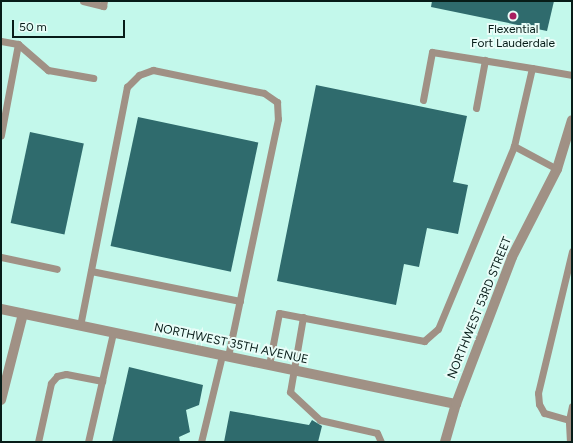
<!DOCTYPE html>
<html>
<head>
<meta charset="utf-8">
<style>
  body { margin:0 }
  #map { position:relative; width:573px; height:443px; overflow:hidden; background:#c3f8eb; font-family:Figtree,sans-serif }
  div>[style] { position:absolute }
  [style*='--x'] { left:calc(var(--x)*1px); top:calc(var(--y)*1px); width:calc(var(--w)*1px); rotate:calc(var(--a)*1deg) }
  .building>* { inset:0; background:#2f6b6d; transform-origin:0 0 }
  .lane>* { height:7px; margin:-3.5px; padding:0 3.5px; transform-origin:3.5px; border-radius:3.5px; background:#a09185 }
  .street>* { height:10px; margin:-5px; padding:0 5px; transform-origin:5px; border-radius:5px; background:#a09185 }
  .dots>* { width:11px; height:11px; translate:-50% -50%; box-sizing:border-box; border:2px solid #e9fdf8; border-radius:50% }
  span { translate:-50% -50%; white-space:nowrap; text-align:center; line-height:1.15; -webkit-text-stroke:4px #e9fdf8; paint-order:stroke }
  .poi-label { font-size:12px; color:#071c18 }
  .street-label { font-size:12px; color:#071c18 }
  .frame { position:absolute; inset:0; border:2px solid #071c18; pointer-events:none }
  .scale { position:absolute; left:12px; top:20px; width:113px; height:18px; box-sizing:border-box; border:2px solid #071c18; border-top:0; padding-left:5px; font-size:12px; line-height:14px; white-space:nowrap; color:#071c18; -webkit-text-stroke:3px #e9fdf8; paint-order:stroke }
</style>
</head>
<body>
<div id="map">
  <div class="building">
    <div style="clip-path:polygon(432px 1px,554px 1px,547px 31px,431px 7px)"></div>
    <div style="clip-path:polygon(316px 85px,467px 116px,453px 182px,468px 185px,458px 234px,427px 228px,419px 267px,404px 264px,396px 305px,277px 281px)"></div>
    <div style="left:138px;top:117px;width:123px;height:132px;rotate:12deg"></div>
    <div style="left:30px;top:132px;width:55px;height:93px;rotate:12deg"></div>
    <div style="clip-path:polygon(129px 367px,203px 385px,199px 405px,186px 410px,190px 432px,179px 437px,180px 442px,112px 442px)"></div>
    <div style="clip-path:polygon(230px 411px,309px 425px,312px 420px,322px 426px,318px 442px,224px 442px)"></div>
  </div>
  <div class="lane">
    <div style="--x:83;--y:1;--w:21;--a:14"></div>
    <div style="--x:103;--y:6;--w:5;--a:-79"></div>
    <div style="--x:1;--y:41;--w:17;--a:10"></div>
    <div style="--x:18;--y:44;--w:93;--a:100.6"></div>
    <div style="--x:18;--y:44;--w:40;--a:41"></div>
    <div style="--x:48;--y:70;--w:46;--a:10.1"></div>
    <div style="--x:423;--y:100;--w:49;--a:-79.4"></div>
    <div style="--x:432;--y:52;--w:101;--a:9.1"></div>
    <div style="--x:476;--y:108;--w:49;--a:-79.4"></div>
    <div style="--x:557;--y:169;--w:49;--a:-151.9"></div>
    <div style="--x:514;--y:146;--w:80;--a:-77"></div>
    <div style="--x:532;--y:68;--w:41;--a:9.9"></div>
    <div style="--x:1;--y:257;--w:57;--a:12.1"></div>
    <div style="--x:91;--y:271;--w:152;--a:11.4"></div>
    <div style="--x:303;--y:317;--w:76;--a:99.8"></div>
    <div style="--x:290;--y:392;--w:41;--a:43"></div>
    <div style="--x:320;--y:420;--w:58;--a:12.8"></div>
    <div style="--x:377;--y:433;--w:10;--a:66"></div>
    <div style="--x:80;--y:326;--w:244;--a:-78.9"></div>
    <div style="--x:127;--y:87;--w:17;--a:-45"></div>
    <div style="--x:139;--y:75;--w:15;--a:-20"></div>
    <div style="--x:153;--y:70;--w:113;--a:11.7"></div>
    <div style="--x:264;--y:93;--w:16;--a:35"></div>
    <div style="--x:277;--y:102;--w:17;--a:87"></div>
    <div style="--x:278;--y:119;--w:243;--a:101.9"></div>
    <div style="--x:269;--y:365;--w:53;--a:-79.1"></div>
    <div style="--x:279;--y:313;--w:148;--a:10.9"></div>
    <div style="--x:424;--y:341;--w:18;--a:-41"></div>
    <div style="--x:438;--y:329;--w:198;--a:-67.4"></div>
    <div style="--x:569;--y:420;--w:26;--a:-164"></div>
    <div style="--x:544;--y:413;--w:10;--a:-119"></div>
    <div style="--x:539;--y:404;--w:11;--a:-95"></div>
    <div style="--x:538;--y:393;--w:146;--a:-76.5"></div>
    <div style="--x:38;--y:442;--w:60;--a:-77.6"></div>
    <div style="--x:51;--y:383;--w:9;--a:-49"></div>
    <div style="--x:57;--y:376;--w:9;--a:-13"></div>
    <div style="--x:66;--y:374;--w:37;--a:11"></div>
    <div style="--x:88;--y:442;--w:112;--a:-77.1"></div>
    <div style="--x:201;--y:442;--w:89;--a:-76.4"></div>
    <div style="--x:570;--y:442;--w:22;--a:-93"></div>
    <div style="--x:569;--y:420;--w:14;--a:-78"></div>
  </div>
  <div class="street">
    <div style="--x:1;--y:309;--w:465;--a:11.8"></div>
    <div style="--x:1;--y:400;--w:89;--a:-75.7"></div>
    <div style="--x:445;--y:442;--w:40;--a:-74"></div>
    <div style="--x:456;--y:404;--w:157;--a:-69.1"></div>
    <div style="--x:512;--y:257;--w:99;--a:-62.9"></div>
    <div style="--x:557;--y:169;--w:51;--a:-73"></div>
  </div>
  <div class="dots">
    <div style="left:513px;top:16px;background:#a91e60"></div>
  </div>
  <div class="poi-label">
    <span style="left:513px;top:37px">Flexential<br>Fort Lauderdale</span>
  </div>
  <div class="street-label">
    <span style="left:480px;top:308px;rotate:-68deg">NORTHWEST 53RD STREET</span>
    <span style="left:231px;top:344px;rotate:12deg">NORTHWEST 35TH AVENUE</span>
  </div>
  <div class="frame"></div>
  <div class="scale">50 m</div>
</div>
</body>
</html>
